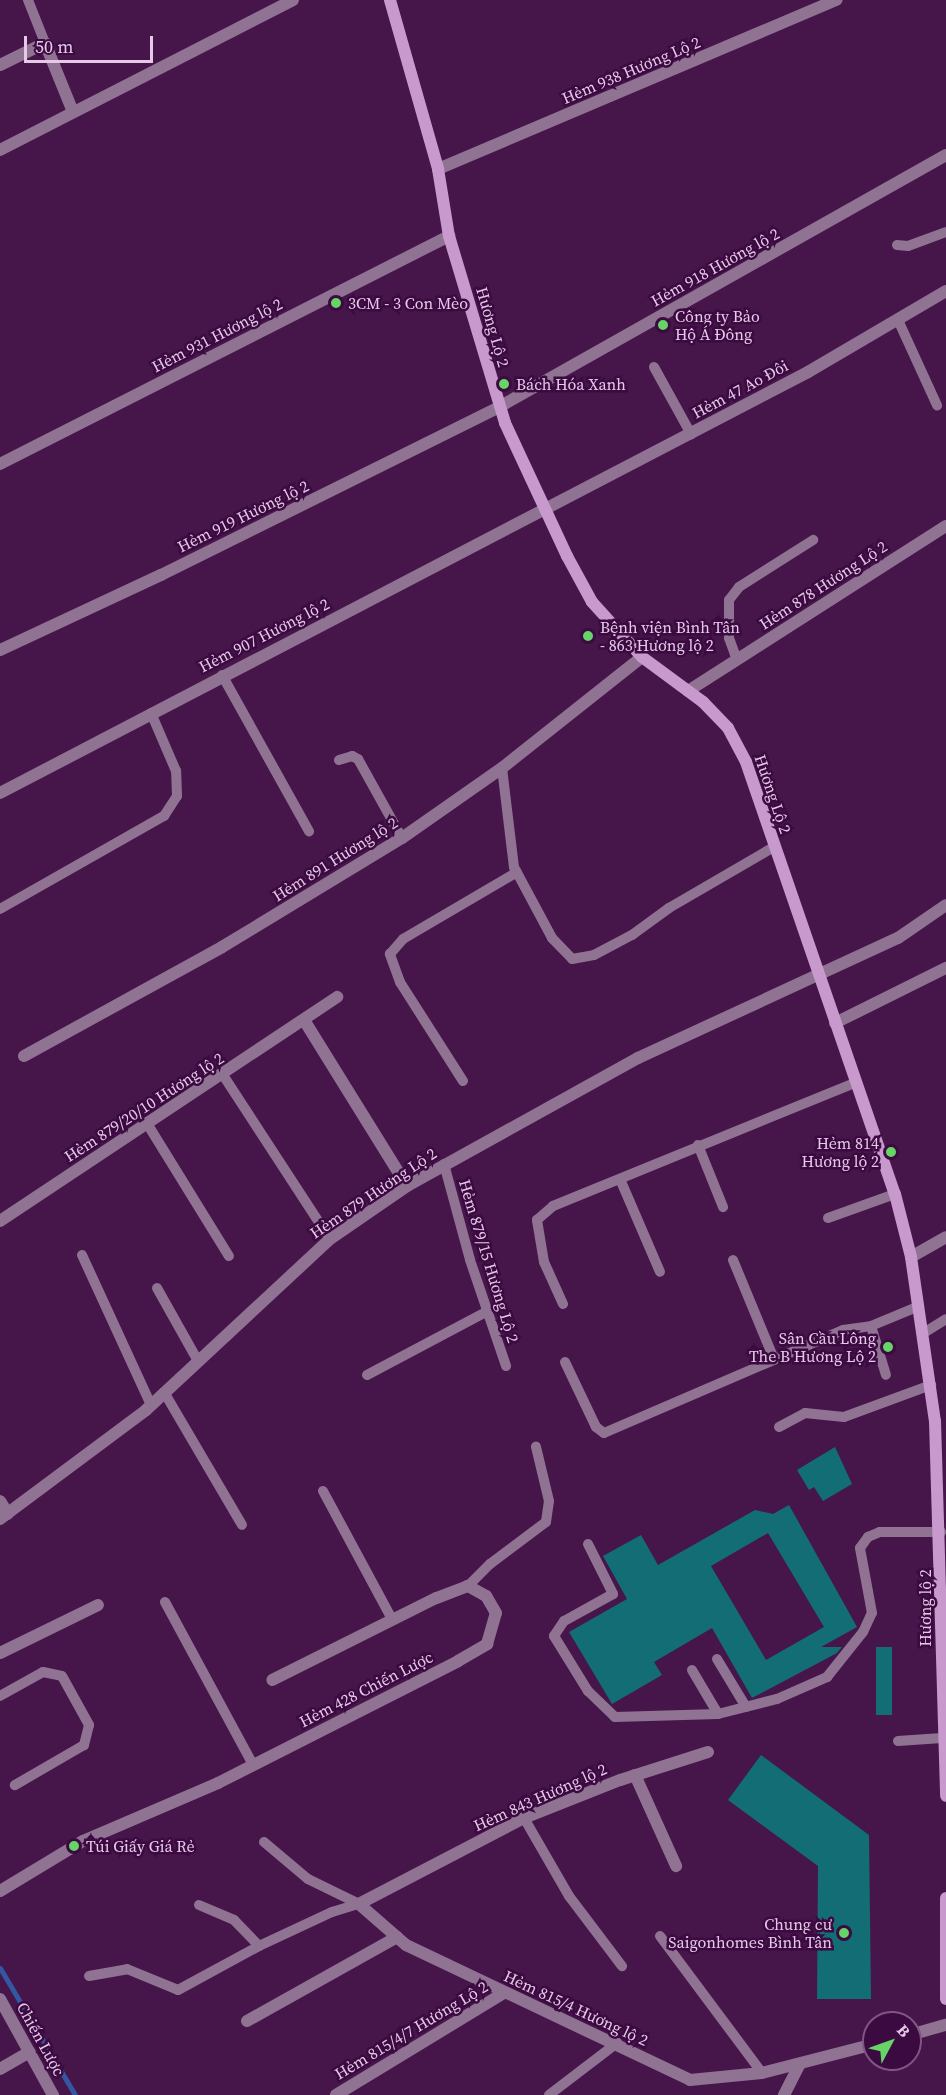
<!DOCTYPE html>
<html>
<head>
<meta charset="utf-8">
<style>
  body { margin:0 }
  #map { position:relative; width:946px; height:2095px; overflow:hidden; background:#46164b; font-family:"Source Serif 4",serif }
  div>[style] { position:absolute }
  [style*='--x'] { left:calc(var(--x)*1px); top:calc(var(--y)*1px); width:calc(var(--w)*1px); rotate:calc(var(--a)*1deg) }
  .stream>* { height:5px; margin:-2.5px; padding:0 2.5px; transform-origin:2.5px; border-radius:2.5px; background:#3457a4 }
  .building>* { inset:0; background:#126d75; transform-origin:0 0 }
  .lane>* { height:10px; margin:-5px; padding:0 5px; transform-origin:5px; border-radius:5px; background:#907393 }
  .street>* { height:12px; margin:-6px; padding:0 6px; transform-origin:6px; border-radius:6px; background:#907393 }
  .secondary>* { height:12px; margin:-6px; padding:0 6px; transform-origin:6px; border-radius:6px; background:#c899cc }
  .dots>* { width:16px; height:16px; translate:-50% -50%; box-sizing:border-box; border:3px solid #3b0a40; border-radius:50% }
  span { translate:-50% -50%; white-space:nowrap; text-align:center; line-height:1.15; -webkit-text-stroke:5px #3b0a40; paint-order:stroke }
  .street-label { font-size:16px; color:#e6c9e8 }
  .poi-label { font-size:16px; color:#e6c9e8 }
  .left { translate:0 -50%; text-align:left }
  .right { translate:-100% -50%; text-align:right }
  .north { position:absolute; left:862px; top:2011px; width:60px; height:60px; box-sizing:border-box; background:#3b0a40; border:2px solid #7f5683; border-radius:50%; rotate:49deg; font-size:16px; font-weight:700; line-height:24px; text-align:center; color:#e6c9e8 }
  .north::after { content:''; display:block; margin:auto; width:21px; height:27px; background:#66d466; clip-path:polygon(50% 0,100% 100%,50% 72%,0 100%) }
  .scale { position:absolute; left:24px; top:36px; width:129px; height:27px; box-sizing:border-box; border:3px solid #e6c9e8; border-top:0; padding-left:8px; font-size:18px; line-height:21px; white-space:nowrap; color:#e6c9e8; -webkit-text-stroke:4px #3b0a40; paint-order:stroke }
</style>
</head>
<body>
<div id="map">
  <div class="stream">
    <div style="--x:0;--y:1968;--w:147;--a:59.4"></div>
  </div>
  <div class="building">
    <div style="clip-path:polygon(835px 1447px,852px 1484px,823px 1501px,814px 1487px,809px 1490px,797px 1470px)"></div>
    <div style="clip-path:polygon(evenodd,789px 1505px,857px 1627px,821px 1647px,842px 1647px,837px 1653px,752px 1698px,712px 1628px,654px 1662px,662px 1675px,612px 1704px,569px 1632px,627px 1599px,603px 1556px,641px 1535px,658px 1565px,755px 1510px,773px 1514px,789px 1505px,768px 1533px,824px 1627px,766px 1660px,711px 1566px,768px 1533px)"></div>
    <div style="left:876px;top:1647px;width:16px;height:68px"></div>
    <div style="clip-path:polygon(761px 1755px,869px 1835px,871px 1999px,817px 1999px,818px 1866px,728px 1800px)"></div>
  </div>
  <div class="lane">
    <div style="--x:28;--y:0;--w:46;--a:68.4"></div>
    <div style="--x:897;--y:245;--w:11;--a:5"></div>
    <div style="--x:908;--y:246;--w:40;--a:-20.2"></div>
    <div style="--x:898;--y:320;--w:94;--a:65.4"></div>
    <div style="--x:654;--y:367;--w:77;--a:61.1"></div>
    <div style="--x:737;--y:660;--w:23;--a:-110"></div>
    <div style="--x:729;--y:638;--w:38;--a:-90"></div>
    <div style="--x:729;--y:600;--w:16;--a:-52"></div>
    <div style="--x:739;--y:587;--w:88;--a:-32.4"></div>
    <div style="--x:222;--y:675;--w:179;--a:60.9"></div>
    <div style="--x:339;--y:760;--w:14;--a:-17"></div>
    <div style="--x:352;--y:756;--w:7;--a:27"></div>
    <div style="--x:358;--y:759;--w:90;--a:60.9"></div>
    <div style="--x:502;--y:768;--w:100;--a:83.1"></div>
    <div style="--x:514;--y:867;--w:81;--a:61.8"></div>
    <div style="--x:552;--y:938;--w:29;--a:46"></div>
    <div style="--x:572;--y:959;--w:22;--a:-10"></div>
    <div style="--x:594;--y:955;--w:43;--a:-27.8"></div>
    <div style="--x:632;--y:935;--w:46;--a:-36.1"></div>
    <div style="--x:669;--y:908;--w:121;--a:-30.2"></div>
    <div style="--x:0;--y:909;--w:189;--a:-29.6"></div>
    <div style="--x:164;--y:816;--w:24;--a:-57"></div>
    <div style="--x:177;--y:796;--w:25;--a:-92"></div>
    <div style="--x:176;--y:771;--w:63;--a:-113.3"></div>
    <div style="--x:223;--y:1075;--w:196;--a:56.9"></div>
    <div style="--x:463;--y:1081;--w:117;--a:-122.5"></div>
    <div style="--x:400;--y:982;--w:30;--a:-110"></div>
    <div style="--x:390;--y:954;--w:20;--a:-49"></div>
    <div style="--x:403;--y:939;--w:132;--a:-30.4"></div>
    <div style="--x:148;--y:1125;--w:154;--a:58.3"></div>
    <div style="--x:698;--y:1145;--w:67;--a:68"></div>
    <div style="--x:444;--y:1164;--w:99;--a:74.8"></div>
    <div style="--x:470;--y:1260;--w:112;--a:71.2"></div>
    <div style="--x:620;--y:1179;--w:101;--a:66.7"></div>
    <div style="--x:828;--y:1218;--w:71;--a:-19.7"></div>
    <div style="--x:82;--y:1255;--w:165;--a:65.3"></div>
    <div style="--x:733;--y:1260;--w:107;--a:67.5"></div>
    <div style="--x:157;--y:1288;--w:84;--a:60.7"></div>
    <div style="--x:563;--y:1304;--w:46;--a:-114.3"></div>
    <div style="--x:544;--y:1262;--w:43;--a:-99.5"></div>
    <div style="--x:537;--y:1220;--w:21;--a:-41"></div>
    <div style="--x:553;--y:1206;--w:328;--a:-22.2"></div>
    <div style="--x:871;--y:1326;--w:51;--a:73"></div>
    <div style="--x:922;--y:1334;--w:28;--a:-32"></div>
    <div style="--x:565;--y:1362;--w:72;--a:64.5"></div>
    <div style="--x:596;--y:1427;--w:10;--a:37"></div>
    <div style="--x:604;--y:1433;--w:260;--a:-23.3"></div>
    <div style="--x:843;--y:1330;--w:28;--a:-8"></div>
    <div style="--x:871;--y:1326;--w:52;--a:-22.6"></div>
    <div style="--x:367;--y:1375;--w:137;--a:-27.9"></div>
    <div style="--x:164;--y:1392;--w:154;--a:59.6"></div>
    <div style="--x:779;--y:1427;--w:30;--a:-28"></div>
    <div style="--x:805;--y:1413;--w:39;--a:6"></div>
    <div style="--x:844;--y:1417;--w:93;--a:-20.2"></div>
    <div style="--x:323;--y:1491;--w:145;--a:61.7"></div>
    <div style="--x:588;--y:1544;--w:56;--a:63.4"></div>
    <div style="--x:613;--y:1594;--w:56;--a:151.1"></div>
    <div style="--x:564;--y:1621;--w:18;--a:124"></div>
    <div style="--x:554;--y:1636;--w:65;--a:58.3"></div>
    <div style="--x:588;--y:1691;--w:37;--a:44"></div>
    <div style="--x:615;--y:1717;--w:103;--a:-1.7"></div>
    <div style="--x:718;--y:1714;--w:61;--a:-14.3"></div>
    <div style="--x:777;--y:1699;--w:55;--a:-23.7"></div>
    <div style="--x:827;--y:1677;--w:58;--a:-51.3"></div>
    <div style="--x:863;--y:1632;--w:21;--a:-65"></div>
    <div style="--x:872;--y:1613;--w:66;--a:-100.5"></div>
    <div style="--x:860;--y:1548;--w:14;--a:-54"></div>
    <div style="--x:868;--y:1537;--w:13;--a:-23"></div>
    <div style="--x:880;--y:1532;--w:61;--a:0"></div>
    <div style="--x:468;--y:1586;--w:31;--a:-45"></div>
    <div style="--x:490;--y:1564;--w:70;--a:-36.9"></div>
    <div style="--x:546;--y:1522;--w:21;--a:-82"></div>
    <div style="--x:549;--y:1501;--w:56;--a:-103.5"></div>
    <div style="--x:165;--y:1602;--w:185;--a:61.6"></div>
    <div style="--x:717;--y:1659;--w:56;--a:58.9"></div>
    <div style="--x:692;--y:1670;--w:51;--a:59.4"></div>
    <div style="--x:0;--y:1696;--w:49;--a:-29.2"></div>
    <div style="--x:43;--y:1672;--w:19;--a:12"></div>
    <div style="--x:62;--y:1676;--w:56;--a:61.1"></div>
    <div style="--x:89;--y:1725;--w:21;--a:104"></div>
    <div style="--x:84;--y:1745;--w:80;--a:149.9"></div>
    <div style="--x:898;--y:1741;--w:44;--a:-3.9"></div>
    <div style="--x:524;--y:1818;--w:90;--a:60"></div>
    <div style="--x:569;--y:1896;--w:88;--a:52.9"></div>
    <div style="--x:264;--y:1842;--w:57;--a:40.1"></div>
    <div style="--x:308;--y:1879;--w:57;--a:26.1"></div>
    <div style="--x:199;--y:1905;--w:38;--a:23"></div>
    <div style="--x:234;--y:1920;--w:36;--a:46"></div>
    <div style="--x:259;--y:1946;--w:81;--a:-25"></div>
    <div style="--x:332;--y:1912;--w:28;--a:-17"></div>
    <div style="--x:660;--y:1936;--w:171;--a:53.3"></div>
    <div style="--x:89;--y:1976;--w:39;--a:-10"></div>
    <div style="--x:127;--y:1969;--w:55;--a:22.4"></div>
    <div style="--x:178;--y:1990;--w:92;--a:-28.5"></div>
    <div style="--x:549;--y:2095;--w:86;--a:-37.4"></div>
  </div>
  <div class="street">
    <div style="--x:0;--y:65;--w:50;--a:-26.1"></div>
    <div style="--x:45;--y:43;--w:74;--a:67.9"></div>
    <div style="--x:0;--y:150;--w:329;--a:-27.1"></div>
    <div style="--x:438;--y:169;--w:433;--a:-23"></div>
    <div style="--x:0;--y:464;--w:504;--a:-26.92"></div>
    <div style="--x:0;--y:650;--w:178;--a:-25"></div>
    <div style="--x:161;--y:575;--w:377;--a:-26.4"></div>
    <div style="--x:499;--y:407;--w:513;--a:-29.41"></div>
    <div style="--x:688;--y:691;--w:306;--a:-32.6"></div>
    <div style="--x:0;--y:793;--w:911;--a:-27.52"></div>
    <div style="--x:808;--y:372;--w:160;--a:-30.4"></div>
    <div style="--x:304;--y:1020;--w:195;--a:58.2"></div>
    <div style="--x:835;--y:1023;--w:124;--a:-26.4"></div>
    <div style="--x:24;--y:1056;--w:226;--a:-28.8"></div>
    <div style="--x:222;--y:947;--w:210;--a:-31.2"></div>
    <div style="--x:402;--y:838;--w:122;--a:-35"></div>
    <div style="--x:502;--y:768;--w:179;--a:-38.4"></div>
    <div style="--x:0;--y:1221;--w:405;--a:-33.6"></div>
    <div style="--x:911;--y:1257;--w:40;--a:-29.7"></div>
    <div style="--x:0;--y:1501;--w:15;--a:58"></div>
    <div style="--x:0;--y:1519;--w:182;--a:-36.7"></div>
    <div style="--x:146;--y:1410;--w:251;--a:-42.9"></div>
    <div style="--x:330;--y:1239;--w:93;--a:-34.5"></div>
    <div style="--x:407;--y:1186;--w:264;--a:-29"></div>
    <div style="--x:638;--y:1058;--w:286;--a:-24.8"></div>
    <div style="--x:898;--y:938;--w:58;--a:-34.5"></div>
    <div style="--x:0;--y:1653;--w:109;--a:-26.1"></div>
    <div style="--x:708;--y:1752;--w:92;--a:162.3"></div>
    <div style="--x:620;--y:1780;--w:103;--a:158.4"></div>
    <div style="--x:524;--y:1818;--w:186;--a:152.5"></div>
    <div style="--x:359;--y:1904;--w:62;--a:41.1"></div>
    <div style="--x:406;--y:1945;--w:314;--a:25.4"></div>
    <div style="--x:690;--y:2080;--w:72;--a:-5.6"></div>
    <div style="--x:762;--y:2073;--w:116;--a:-14.5"></div>
    <div style="--x:635;--y:1775;--w:100;--a:65.7"></div>
    <div style="--x:0;--y:1891;--w:97;--a:-31.1"></div>
    <div style="--x:83;--y:1841;--w:147;--a:-23.2"></div>
    <div style="--x:218;--y:1783;--w:269;--a:-26.9"></div>
    <div style="--x:458;--y:1661;--w:34;--a:-30"></div>
    <div style="--x:487;--y:1644;--w:32;--a:-74"></div>
    <div style="--x:496;--y:1613;--w:20;--a:-120"></div>
    <div style="--x:486;--y:1596;--w:21;--a:-151"></div>
    <div style="--x:468;--y:1586;--w:34;--a:159"></div>
    <div style="--x:436;--y:1598;--w:183;--a:153.4"></div>
    <div style="--x:0;--y:1999;--w:110;--a:61.1"></div>
    <div style="--x:247;--y:2021;--w:172;--a:-29.2"></div>
    <div style="--x:910;--y:2035;--w:37;--a:-16"></div>
    <div style="--x:0;--y:2069;--w:34;--a:-30"></div>
    <div style="--x:336;--y:2095;--w:197;--a:-31.3"></div>
    <div style="--x:784;--y:2095;--w:35;--a:-63"></div>
  </div>
  <div class="secondary">
    <div style="--x:390;--y:0;--w:176;--a:74.1"></div>
    <div style="--x:438;--y:169;--w:68;--a:80.7"></div>
    <div style="--x:449;--y:236;--w:195;--a:73.3"></div>
    <div style="--x:505;--y:423;--w:147;--a:65"></div>
    <div style="--x:567;--y:556;--w:52;--a:61.5"></div>
    <div style="--x:592;--y:602;--w:74;--a:47.7"></div>
    <div style="--x:642;--y:657;--w:76;--a:36.4"></div>
    <div style="--x:703;--y:702;--w:36;--a:46"></div>
    <div style="--x:728;--y:728;--w:38;--a:62"></div>
    <div style="--x:746;--y:762;--w:457;--a:71"></div>
    <div style="--x:895;--y:1194;--w:65;--a:75.7"></div>
    <div style="--x:911;--y:1257;--w:166;--a:81.7"></div>
    <div style="--x:935;--y:1421;--w:375;--a:88.3"></div>
    <div style="--x:946;--y:1898;--w:101;--a:90"></div>
  </div>
  <div class="dots">
    <div style="left:336px;top:303px;background:#66d466"></div>
    <div style="left:663px;top:325px;background:#66d466"></div>
    <div style="left:504px;top:384px;background:#66d466"></div>
    <div style="left:588px;top:636px;background:#66d466"></div>
    <div style="left:891px;top:1152px;background:#66d466"></div>
    <div style="left:888px;top:1347px;background:#66d466"></div>
    <div style="left:74px;top:1846px;background:#66d466"></div>
    <div style="left:844px;top:1933px;background:#66d466"></div>
  </div>
  <div class="street-label">
    <span style="left:631px;top:70px;rotate:-23deg">Hẻm 938 Hương Lộ 2</span>
    <span style="left:715px;top:267px;rotate:-29deg">Hẻm 918 Hương lộ 2</span>
    <span style="left:493px;top:327px;rotate:74deg">Hương Lộ 2</span>
    <span style="left:217px;top:335px;rotate:-27deg">Hẻm 931 Hương lộ 2</span>
    <span style="left:740px;top:389px;rotate:-28deg">Hẻm 47 Ao Đôi</span>
    <span style="left:243px;top:516px;rotate:-26deg">Hẻm 919 Hương lộ 2</span>
    <span style="left:823px;top:585px;rotate:-33deg">Hẻm 878 Hương Lộ 2</span>
    <span style="left:264px;top:635px;rotate:-27deg">Hẻm 907 Hương lộ 2</span>
    <span style="left:773px;top:794px;rotate:71deg">Hương Lộ 2</span>
    <span style="left:335px;top:859px;rotate:-32deg">Hẻm 891 Hương lộ 2</span>
    <span style="left:144px;top:1107px;rotate:-33deg">Hẻm 879/20/10 Hương lộ 2</span>
    <span style="left:373px;top:1193px;rotate:-34deg">Hẻm 879 Hương Lộ 2</span>
    <span style="left:489px;top:1261px;rotate:73deg">Hẻm 879/15 Hương Lộ 2</span>
    <span style="left:925px;top:1608px;rotate:-90deg">Hương lộ 2</span>
    <span style="left:366px;top:1689px;rotate:-27deg">Hẻm 428 Chiến Lược</span>
    <span style="left:540px;top:1797px;rotate:-24deg">Hẻm 843 Hương lộ 2</span>
    <span style="left:576px;top:2008px;rotate:25deg">Hẻm 815/4 Hương lộ 2</span>
    <span style="left:411px;top:2030px;rotate:-31deg">Hẻm 815/4/7 Hương Lộ 2</span>
    <span style="left:41px;top:2039px;rotate:61deg">Chiến Lược</span>
  </div>
  <div class="poi-label">
    <span class="left" style="left:348px;top:303px">3CM - 3 Con Mèo</span>
    <span class="left" style="left:675px;top:325px">Công ty Bảo<br>Hộ Á Đông</span>
    <span class="left" style="left:516px;top:384px">Bách Hóa Xanh</span>
    <span class="left" style="left:600px;top:636px">Bệnh viện Bình Tân<br>- 863 Hương lộ 2</span>
    <span class="right" style="left:879px;top:1152px">Hẻm 814<br>Hương lộ 2</span>
    <span class="right" style="left:876px;top:1347px">Sân Cầu Lông<br>The B Hương Lộ 2</span>
    <span class="left" style="left:86px;top:1846px">Túi Giấy Giá Rẻ</span>
    <span class="right" style="left:832px;top:1933px">Chung cư<br>Saigonhomes Bình Tân</span>
  </div>
  <div class="north">B</div>
  <div class="scale">50 m</div>
</div>
</body>
</html>
